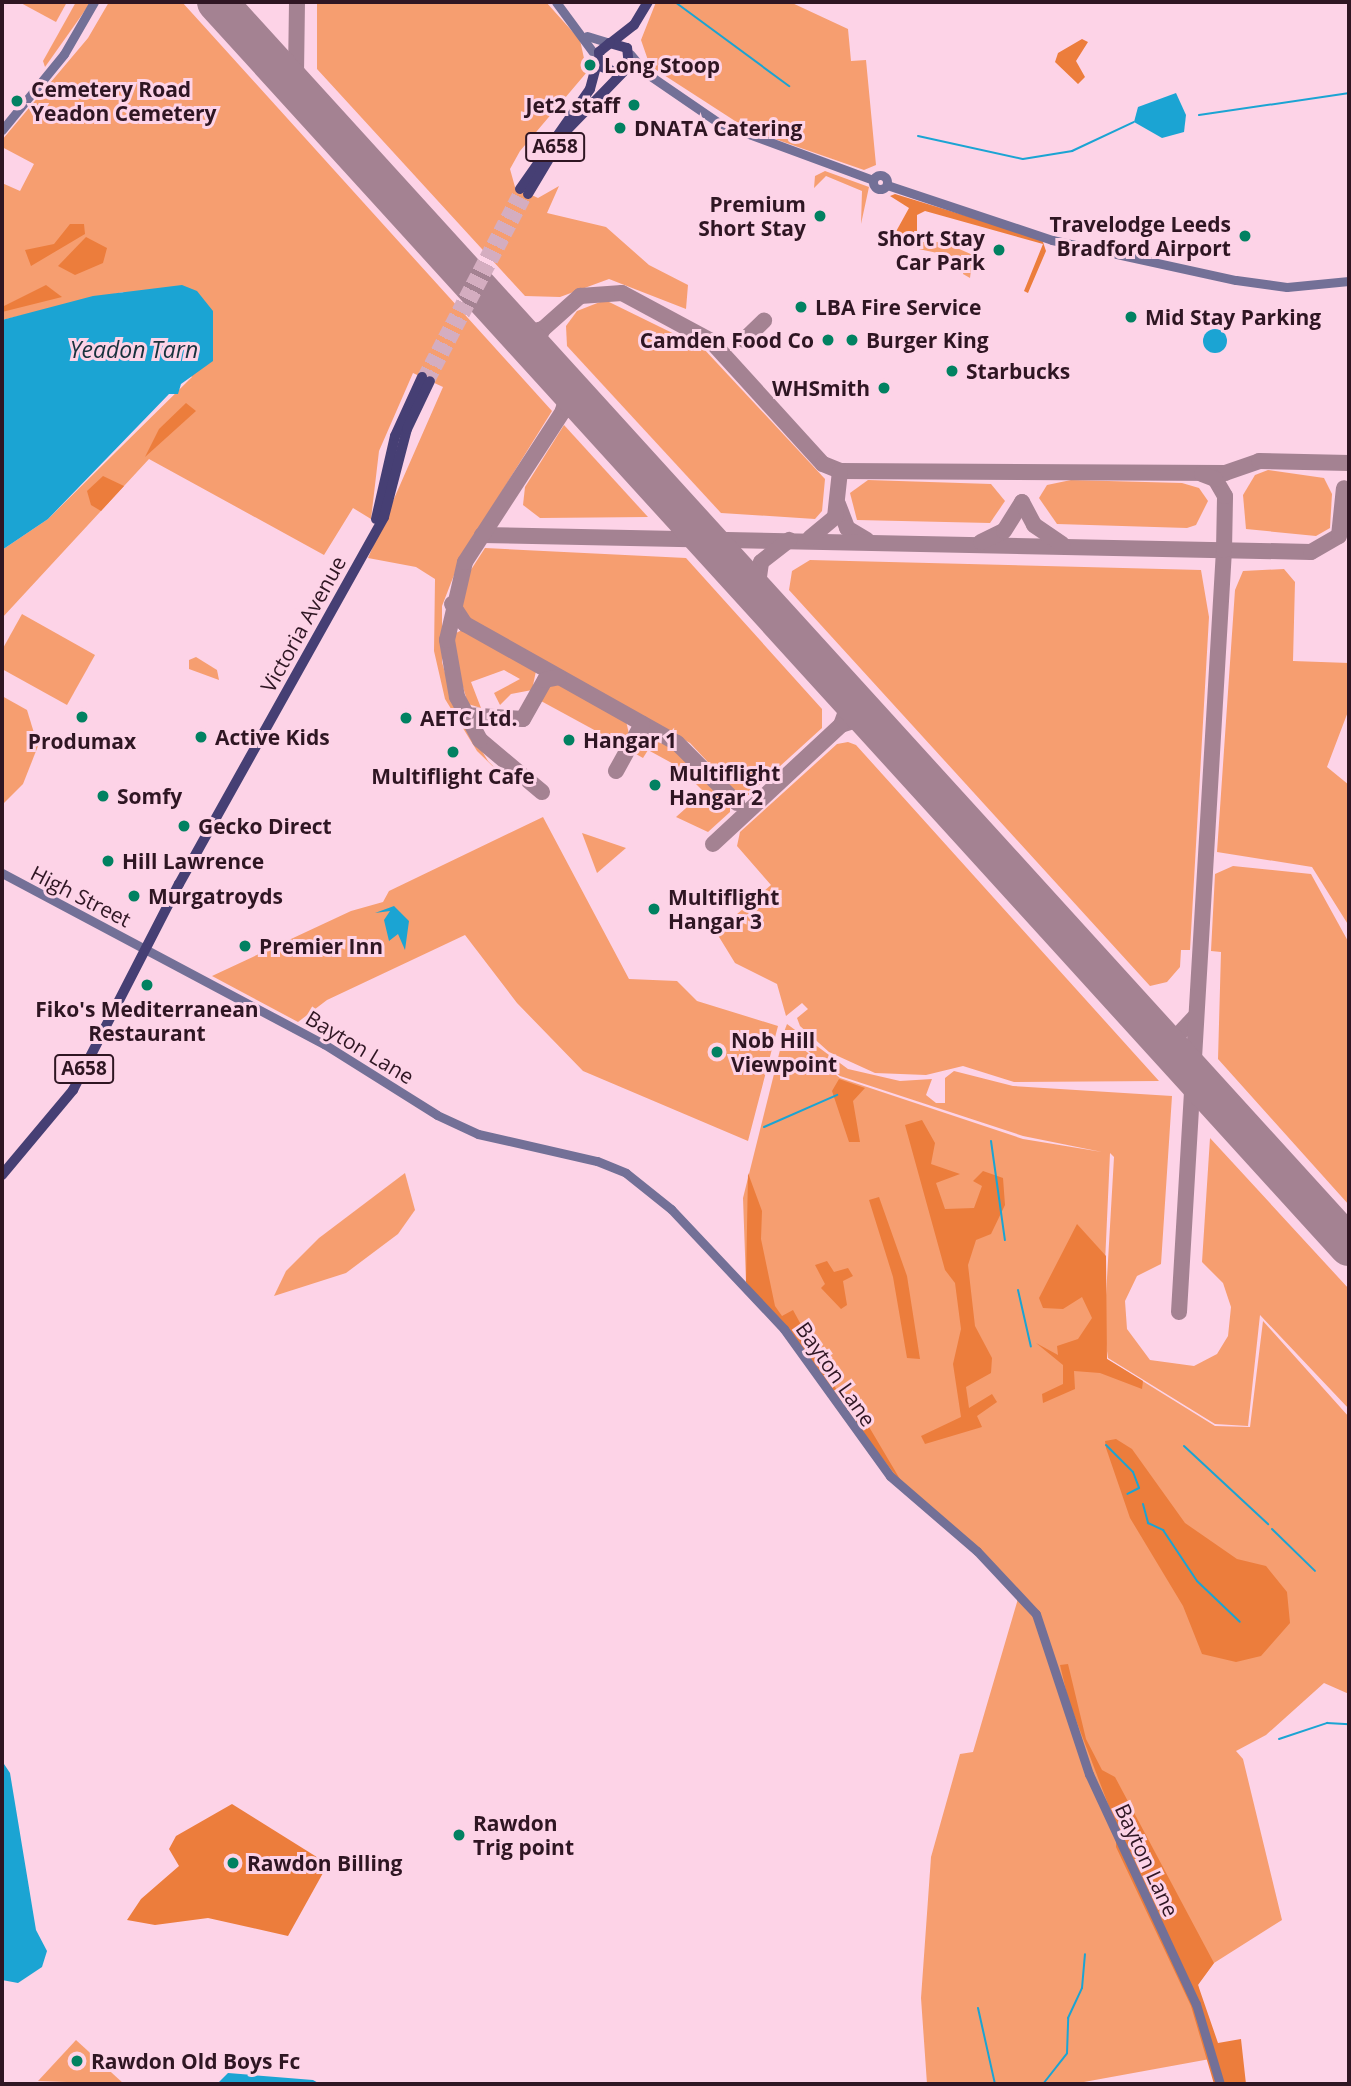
<!DOCTYPE html>
<html>
<head>
<meta charset="utf-8">
<style>
  body { margin:0 }
  #map { position:relative; width:1351px; height:2086px; overflow:hidden; background:#fdd3e7; font-family:"Open Sans",sans-serif }
  div>[style] { position:absolute }
  [style*='--x'] { left:calc(var(--x)*1px); top:calc(var(--y)*1px); width:calc(var(--w)*1px); rotate:calc(var(--a)*1deg) }
  .green>* { inset:0; background:#f69e70 }
  .forest>* { inset:0; background:#ec7d3c }
  .water>* { inset:0; background:#1ba4d3 }
  .round { border-radius:50% }
  .stream>* { height:2px; margin:-1px; padding:0 1px; transform-origin:1px; border-radius:1px; background:#1ba4d3 }
  .taxiway>* { height:16px; margin:-8px; padding:0 8px; transform-origin:8px; border-radius:8px; background:#a48292 }
  .runway>* { height:40px; margin:-20px; padding:0 20px; transform-origin:20px; border-radius:20px; background:#a48292 }
  .highway-tunnel>* { height:10px; margin-top:-5px; transform-origin:0; background:repeating-linear-gradient(90deg,#d4adc0 0 10px,transparent 0 15px) }
  .secondary>* { height:9px; margin:-4.5px; padding:0 4.5px; transform-origin:4.5px; border-radius:4.5px; background:#737097 }
  .secondary>.ring { margin:-4.5px; padding:0; box-sizing:content-box; background:none; border:9px solid #737097; border-radius:50% }
  .highway>* { height:10px; margin:-5px; padding:0 5px; transform-origin:5px; border-radius:5px; background:#463f74 }
  .dots>* { width:19px; height:19px; translate:-50% -50%; box-sizing:border-box; border:4px solid #fdd3e7; border-radius:50% }
  span { translate:-50% -50%; white-space:nowrap; text-align:center; line-height:1.15; -webkit-text-stroke:6px #fdd3e7; paint-order:stroke }
  .shield-label span { padding:2px 5px; background:#fdd3e7; border:2px solid; border-radius:5px; -webkit-text-stroke-width:0 }
  .shield-label { font-size:19px; color:#2f1623; font-weight:700 }
  .poi-label { font-size:21px; color:#2f1623; font-weight:700 }
  .left { translate:0 -50%; text-align:left }
  .right { translate:-100% -50%; text-align:right }
  .street-label { font-size:21px; color:#2f1623 }
  .water-label { font-size:23px; color:#18323d; font-style:italic }
  .frame { position:absolute; inset:0; border:4px solid #2f1623; pointer-events:none }
</style>
</head>
<body>
<div id="map">
  <div class="green">
    <div style="clip-path:polygon(19px 2px,67px 2px,56px 22px)"></div>
    <div style="clip-path:polygon(76px 2px,91px 2px,45px 67px,43px 61px)"></div>
    <div style="clip-path:polygon(109px 2px,182px 2px,552px 411px,461px 557px,442px 606px,442px 662px,454px 705px,488px 761px,511px 784px,477px 751px,445px 699px,434px 651px,435px 579px,416px 567px,368px 558px,443px 387px,413px 373px,379px 451px,371px 519px,353px 508px,324px 555px,149px 459px,2px 618px,2px 550px,48px 519px,192px 377px,123px 292px,2px 320px,2px 183px,20px 191px,34px 164px,2px 147px,2px 140px,88px 38px)"></div>
    <div style="clip-path:polygon(317px 2px,546px 2px,580px 40px,587px 72px,520px 151px,510px 169px,515px 187px,538px 198px,559px 186px,547px 213px,606px 227px,649px 265px,688px 285px,686px 309px,609px 279px,560px 297px,525px 296px,317px 69px)"></div>
    <div style="clip-path:polygon(656px 2px,790px 2px,848px 29px,851px 61px,866px 60px,876px 165px,864px 170px,749px 130px,650px 66px,641px 40px)"></div>
    <div style="clip-path:polygon(825px 171px,869px 187px,861px 224px,862px 191px,826px 176px,814px 188px,815px 176px)"></div>
    <div style="clip-path:polygon(910px 242px,943px 242px,973px 255px,970px 278px,963px 274px,966px 259px,909px 247px)"></div>
    <div style="clip-path:polygon(605px 300px,703px 348px,825px 479px,822px 511px,815px 519px,721px 513px,567px 346px,566px 326px,577px 311px)"></div>
    <div style="clip-path:polygon(564px 425px,648px 517px,540px 518px,523px 505px,525px 487px)"></div>
    <div style="clip-path:polygon(1268px 470px,1324px 478px,1332px 494px,1330px 528px,1316px 536px,1246px 529px,1243px 495px,1255px 475px)"></div>
    <div style="clip-path:polygon(868px 480px,991px 484px,1005px 501px,990px 523px,857px 520px,850px 493px)"></div>
    <div style="clip-path:polygon(1071px 480px,1182px 483px,1199px 488px,1208px 501px,1196px 525px,1187px 528px,1057px 524px,1039px 498px,1047px 485px)"></div>
    <div style="clip-path:polygon(485px 548px,686px 558px,822px 709px,822px 728px,746px 797px,739px 795px,690px 743px,462px 616px,458px 608px,465px 579px)"></div>
    <div style="clip-path:polygon(810px 560px,1201px 570px,1209px 617px,1190px 950px,1181px 950px,1180px 967px,1167px 982px,1150px 986px,789px 590px,792px 571px)"></div>
    <div style="clip-path:polygon(1284px 569px,1295px 582px,1293px 661px,1349px 663px,1349px 709px,1327px 767px,1349px 785px,1349px 926px,1312px 867px,1217px 852px,1235px 590px,1243px 571px)"></div>
    <div style="clip-path:polygon(22px 614px,95px 655px,67px 705px,2px 669px,2px 650px)"></div>
    <div style="clip-path:polygon(462px 630px,536px 671px,532px 690px,511px 694px,500px 705px,494px 693px,520px 679px,504px 670px,471px 682px,481px 708px,468px 704px,455px 660px,454px 634px)"></div>
    <div style="clip-path:polygon(196px 657px,217px 670px,219px 680px,189px 669px,189px 660px)"></div>
    <div style="clip-path:polygon(558px 684px,626px 721px,630px 738px,620px 744px,541px 701px,545px 688px)"></div>
    <div style="clip-path:polygon(2px 696px,27px 710px,38px 746px,23px 784px,2px 805px)"></div>
    <div style="clip-path:polygon(648px 735px,678px 750px,730px 803px,730px 812px,708px 832px,676px 817px,704px 792px,679px 767px,648px 750px,643px 758px,636px 754px)"></div>
    <div style="clip-path:polygon(848px 742px,856px 745px,1159px 1081px,1014px 1082px,963px 1066px,926px 1075px,875px 1073px,829px 1052px,800px 1026px,797px 1018px,808px 1009px,802px 1003px,786px 1016px,777px 984px,735px 963px,716px 932px,771px 885px,737px 846px,740px 832px,837px 744px)"></div>
    <div style="clip-path:polygon(543px 817px,629px 979px,677px 981px,697px 1001px,778px 1026px,748px 1141px,583px 1071px,517px 1003px,465px 935px,327px 1000px,298px 1022px,212px 976px,351px 911px,383px 902px,389px 891px)"></div>
    <div style="clip-path:polygon(582px 833px,588px 835px,626px 848px,597px 873px)"></div>
    <div style="clip-path:polygon(1233px 866px,1311px 874px,1349px 943px,1349px 1205px,1218px 1059px,1221px 952px,1211px 951px,1215px 874px)"></div>
    <div style="clip-path:polygon(787px 1024px,848px 1069px,900px 1081px,932px 1079px,926px 1095px,936px 1103px,945px 1103px,945px 1078px,954px 1071px,1013px 1086px,1172px 1096px,1161px 1264px,1137px 1276px,1125px 1301px,1127px 1329px,1150px 1360px,1194px 1366px,1217px 1354px,1228px 1336px,1231px 1307px,1223px 1283px,1202px 1262px,1210px 1138px,1349px 1289px,1349px 1409px,1260px 1315px,1248px 1426px,1215px 1424px,1108px 1358px,1104px 1330px,1114px 1157px,1110px 1153px,1102px 1330px,1107px 1359px,1215px 1426px,1250px 1427px,1263px 1321px,1349px 1417px,1349px 1694px,1324px 1683px,1266px 1735px,1236px 1751px,1243px 1759px,1282px 1920px,1214px 1963px,1198px 1984px,1210px 2059px,1073px 2084px,927px 2084px,921px 1998px,931px 1857px,960px 1754px,973px 1752px,1020px 1592px,893px 1476px,746px 1282px,743px 1198px,784px 1034px,840px 1078px,1023px 1139px,1102px 1152px,1023px 1136px,840px 1076px,784px 1032px)"></div>
    <div style="clip-path:polygon(405px 1173px,415px 1210px,398px 1234px,346px 1273px,274px 1296px,286px 1271px,319px 1238px)"></div>
    <div style="clip-path:polygon(76px 2040px,124px 2084px,38px 2081px)"></div>
  </div>
  <div class="forest">
    <div style="clip-path:polygon(1082px 39px,1088px 42px,1076px 61px,1085px 77px,1078px 84px,1055px 62px,1058px 53px)"></div>
    <div style="clip-path:polygon(895px 194px,1042px 239px,1046px 251px,1028px 293px,1024px 291px,1043px 244px,925px 211px,917px 215px,917px 233px,893px 237px,909px 208px,890px 196px)"></div>
    <div style="clip-path:polygon(70px 224px,84px 224px,85px 234px,31px 266px,25px 250px,54px 244px)"></div>
    <div style="clip-path:polygon(86px 237px,107px 248px,103px 263px,75px 275px,58px 266px)"></div>
    <div style="clip-path:polygon(46px 285px,62px 297px,2px 312px,2px 307px)"></div>
    <div style="clip-path:polygon(186px 403px,196px 411px,145px 457px,159px 429px)"></div>
    <div style="clip-path:polygon(103px 476px,124px 486px,101px 511px,91px 505px,87px 491px)"></div>
    <div style="clip-path:polygon(839px 1079px,865px 1088px,853px 1101px,860px 1142px,849px 1142px,832px 1091px)"></div>
    <div style="clip-path:polygon(922px 1120px,935px 1143px,931px 1164px,960px 1174px,936px 1183px,945px 1209px,974px 1208px,982px 1186px,973px 1181px,983px 1171px,1003px 1178px,1005px 1205px,991px 1234px,976px 1240px,968px 1265px,975px 1326px,992px 1358px,991px 1373px,966px 1387px,969px 1408px,992px 1394px,997px 1402px,977px 1416px,982px 1427px,925px 1444px,921px 1436px,961px 1417px,953px 1364px,961px 1329px,955px 1283px,945px 1270px,905px 1125px)"></div>
    <div style="clip-path:polygon(748px 1173px,762px 1211px,761px 1239px,775px 1306px,782px 1316px,793px 1310px,847px 1409px,862px 1415px,904px 1486px,746px 1282px)"></div>
    <div style="clip-path:polygon(879px 1197px,907px 1276px,920px 1359px,907px 1358px,893px 1277px,869px 1200px)"></div>
    <div style="clip-path:polygon(1077px 1224px,1106px 1256px,1107px 1359px,1143px 1381px,1142px 1389px,1100px 1373px,1074px 1371px,1075px 1389px,1043px 1403px,1042px 1394px,1063px 1384px,1063px 1365px,1036px 1343px,1058px 1355px,1057px 1346px,1078px 1339px,1092px 1318px,1082px 1297px,1063px 1309px,1043px 1308px,1039px 1298px)"></div>
    <div style="clip-path:polygon(827px 1261px,834px 1272px,848px 1268px,853px 1276px,843px 1281px,847px 1305px,841px 1309px,821px 1288px,825px 1284px,815px 1265px)"></div>
    <div style="clip-path:polygon(1116px 1439px,1132px 1449px,1185px 1523px,1237px 1559px,1266px 1566px,1287px 1592px,1290px 1623px,1261px 1656px,1236px 1662px,1202px 1654px,1183px 1606px,1130px 1518px,1106px 1448px,1105px 1441px)"></div>
    <div style="clip-path:polygon(1068px 1664px,1086px 1739px,1102px 1770px,1115px 1777px,1214px 1963px,1198px 1985px,1218px 2043px,1241px 2039px,1246px 2084px,1214px 2084px,1191px 2006px,1116px 1847px,1116px 1825px,1068px 1699px,1060px 1665px)"></div>
    <div style="clip-path:polygon(232px 1804px,328px 1864px,288px 1936px,208px 1918px,155px 1925px,127px 1920px,141px 1899px,179px 1866px,169px 1849px,176px 1836px)"></div>
  </div>
  <div class="water">
    <div style="clip-path:polygon(1176px 93px,1186px 115px,1184px 132px,1162px 138px,1134px 122px,1138px 107px)"></div>
    <div style="clip-path:polygon(182px 285px,197px 291px,213px 311px,213px 361px,181px 384px,178px 394px,169px 394px,48px 519px,2px 550px,2px 320px,93px 296px)"></div>
    <div class="round" style="left:1203px;top:329px;width:24px;height:24px"></div>
    <div style="clip-path:polygon(394px 906px,409px 921px,405px 950px,398px 934px,389px 941px,384px 920px,390px 911px,375px 913px)"></div>
    <div style="clip-path:polygon(2px 1761px,10px 1773px,36px 1930px,47px 1951px,42px 1967px,18px 1983px,2px 1980px)"></div>
    <div style="clip-path:polygon(228px 2073px,313px 2080px,320px 2084px,217px 2084px)"></div>
  </div>
  <div class="stream">
    <div style="--x:675;--y:2;--w:142;--a:36.4"></div>
    <div style="--x:1199;--y:115;--w:152;--a:-8.3"></div>
    <div style="--x:918;--y:136;--w:107;--a:12.4"></div>
    <div style="--x:1023;--y:159;--w:50;--a:-9.3"></div>
    <div style="--x:1072;--y:151;--w:68;--a:-25.1"></div>
    <div style="--x:764;--y:1127;--w:80;--a:-23.7"></div>
    <div style="--x:991;--y:1141;--w:100;--a:82"></div>
    <div style="--x:1018;--y:1290;--w:58;--a:77.2"></div>
    <div style="--x:1106;--y:1445;--w:38;--a:45"></div>
    <div style="--x:1133;--y:1472;--w:17;--a:69"></div>
    <div style="--x:1139;--y:1488;--w:13;--a:153"></div>
    <div style="--x:1184;--y:1446;--w:115;--a:42.9"></div>
    <div style="--x:1143;--y:1504;--w:20;--a:75"></div>
    <div style="--x:1148;--y:1523;--w:17;--a:25"></div>
    <div style="--x:1163;--y:1530;--w:61;--a:56.3"></div>
    <div style="--x:1197;--y:1581;--w:59;--a:43.6"></div>
    <div style="--x:1272;--y:1529;--w:60;--a:44.3"></div>
    <div style="--x:1279;--y:1739;--w:51;--a:-18.4"></div>
    <div style="--x:1327;--y:1723;--w:22;--a:3"></div>
    <div style="--x:978;--y:2008;--w:78;--a:77.4"></div>
    <div style="--x:1043;--y:2084;--w:39;--a:-52"></div>
    <div style="--x:1067;--y:2053;--w:35;--a:-88"></div>
    <div style="--x:1068;--y:2018;--w:33;--a:-65"></div>
    <div style="--x:1082;--y:1988;--w:34;--a:-85"></div>
  </div>
  <div class="taxiway">
    <div style="--x:297;--y:2;--w:68;--a:90.8"></div>
    <div style="--x:296;--y:70;--w:43;--a:64"></div>
    <div style="--x:512;--y:325;--w:17;--a:28"></div>
    <div style="--x:527;--y:333;--w:16;--a:-14"></div>
    <div style="--x:543;--y:329;--w:15;--a:118"></div>
    <div style="--x:536;--y:342;--w:15;--a:70"></div>
    <div style="--x:543;--y:329;--w:50;--a:-41.7"></div>
    <div style="--x:580;--y:296;--w:42;--a:-4.1"></div>
    <div style="--x:622;--y:293;--w:101;--a:28.3"></div>
    <div style="--x:711;--y:341;--w:166;--a:47.7"></div>
    <div style="--x:823;--y:464;--w:18;--a:22"></div>
    <div style="--x:840;--y:471;--w:385;--a:0.3"></div>
    <div style="--x:1225;--y:473;--w:36;--a:-19"></div>
    <div style="--x:1259;--y:461;--w:90;--a:1.3"></div>
    <div style="--x:744;--y:340;--w:28;--a:-44"></div>
    <div style="--x:559;--y:376;--w:19;--a:62"></div>
    <div style="--x:568;--y:393;--w:19;--a:106"></div>
    <div style="--x:563;--y:411;--w:17;--a:-13"></div>
    <div style="--x:580;--y:407;--w:23;--a:34"></div>
    <div style="--x:673;--y:502;--w:25;--a:78"></div>
    <div style="--x:838;--y:504;--w:26;--a:69"></div>
    <div style="--x:847;--y:528;--w:23;--a:31"></div>
    <div style="--x:684;--y:514;--w:36;--a:34"></div>
    <div style="--x:482;--y:535;--w:829;--a:1.17"></div>
    <div style="--x:1311;--y:552;--w:32;--a:-30"></div>
    <div style="--x:1339;--y:536;--w:48;--a:-84.1"></div>
    <div style="--x:810;--y:538;--w:33;--a:-40"></div>
    <div style="--x:835;--y:517;--w:46;--a:-83.8"></div>
    <div style="--x:693;--y:539;--w:39;--a:32"></div>
    <div style="--x:981;--y:542;--w:25;--a:-26"></div>
    <div style="--x:1004;--y:531;--w:34;--a:-58"></div>
    <div style="--x:1022;--y:502;--w:26;--a:62"></div>
    <div style="--x:1034;--y:525;--w:34;--a:34"></div>
    <div style="--x:452;--y:604;--w:24;--a:57"></div>
    <div style="--x:465;--y:624;--w:243;--a:29.3"></div>
    <div style="--x:677;--y:743;--w:85;--a:45"></div>
    <div style="--x:766;--y:605;--w:22;--a:-111"></div>
    <div style="--x:758;--y:584;--w:22;--a:-82"></div>
    <div style="--x:761;--y:562;--w:36;--a:-38"></div>
    <div style="--x:841;--y:688;--w:19;--a:69"></div>
    <div style="--x:848;--y:706;--w:20;--a:110"></div>
    <div style="--x:841;--y:725;--w:19;--a:-18"></div>
    <div style="--x:859;--y:719;--w:19;--a:25"></div>
    <div style="--x:465;--y:715;--w:58;--a:3.9"></div>
    <div style="--x:523;--y:719;--w:45;--a:-60.6"></div>
    <div style="--x:545;--y:680;--w:14;--a:-12"></div>
    <div style="--x:616;--y:771;--w:54;--a:-61"></div>
    <div style="--x:542;--y:792;--w:81;--a:-140"></div>
    <div style="--x:480;--y:740;--w:49;--a:-118.1"></div>
    <div style="--x:457;--y:697;--w:58;--a:-100"></div>
    <div style="--x:447;--y:640;--w:80;--a:-77"></div>
    <div style="--x:465;--y:562;--w:180;--a:-57"></div>
    <div style="--x:713;--y:844;--w:175;--a:-42.9"></div>
    <div style="--x:1150;--y:1027;--w:29;--a:16"></div>
    <div style="--x:1178;--y:1035;--w:25;--a:-47"></div>
    <div style="--x:1196;--y:1062;--w:37;--a:64"></div>
    <div style="--x:1179;--y:1312;--w:763;--a:-86.62"></div>
    <div style="--x:1224;--y:550;--w:54;--a:-88.9"></div>
    <div style="--x:1225;--y:496;--w:20;--a:-120"></div>
    <div style="--x:1215;--y:479;--w:14;--a:-159"></div>
  </div>
  <div class="runway">
    <div style="--x:217;--y:2;--w:1682;--a:47.7"></div>
  </div>
  <div class="highway-tunnel">
    <div style="--x:422;--y:377;--w:212;--a:-62.5"></div>
    <div style="--x:430;--y:381;--w:211;--a:-62.3"></div>
  </div>
  <div class="secondary">
    <div style="--x:556;--y:2;--w:71;--a:53.6"></div>
    <div style="--x:587;--y:36;--w:24;--a:17"></div>
    <div style="--x:630;--y:54;--w:25;--a:50"></div>
    <div style="--x:646;--y:73;--w:88;--a:34.4"></div>
    <div style="--x:719;--y:123;--w:164;--a:20.3"></div>
    <div style="--x:2;--y:130;--w:98;--a:-50.8"></div>
    <div style="--x:64;--y:54;--w:60;--a:-60"></div>
    <div class="ring" style="left:873px;top:175px;width:5px;height:5px"></div>
    <div style="--x:887;--y:185;--w:174;--a:18.4"></div>
    <div style="--x:1052;--y:240;--w:188;--a:12.3"></div>
    <div style="--x:1236;--y:280;--w:51;--a:7.8"></div>
    <div style="--x:1287;--y:287;--w:62;--a:-5.5"></div>
    <div style="--x:2;--y:873;--w:365;--a:28"></div>
    <div style="--x:324;--y:1044;--w:133;--a:32.1"></div>
    <div style="--x:437;--y:1115;--w:45;--a:24.9"></div>
    <div style="--x:478;--y:1134;--w:122;--a:12.8"></div>
    <div style="--x:597;--y:1161;--w:31;--a:22"></div>
    <div style="--x:626;--y:1173;--w:58;--a:38.7"></div>
    <div style="--x:671;--y:1209;--w:165;--a:46.7"></div>
    <div style="--x:784;--y:1329;--w:181;--a:54.2"></div>
    <div style="--x:890;--y:1476;--w:115;--a:40.8"></div>
    <div style="--x:977;--y:1551;--w:86;--a:46.9"></div>
    <div style="--x:1036;--y:1614;--w:169;--a:71.7"></div>
    <div style="--x:1089;--y:1774;--w:254;--a:65.1"></div>
    <div style="--x:1196;--y:2004;--w:84;--a:73.3"></div>
  </div>
  <div class="highway">
    <div style="--x:612;--y:42;--w:28;--a:-38"></div>
    <div style="--x:634;--y:25;--w:27;--a:-59"></div>
    <div style="--x:520;--y:189;--w:122;--a:-55"></div>
    <div style="--x:590;--y:89;--w:30;--a:-75"></div>
    <div style="--x:528;--y:194;--w:72;--a:-59.2"></div>
    <div style="--x:565;--y:132;--w:92;--a:-45.9"></div>
    <div style="--x:629;--y:66;--w:18;--a:-96"></div>
    <div style="--x:627;--y:48;--w:18;--a:-164"></div>
    <div style="--x:610;--y:43;--w:14;--a:141"></div>
    <div style="--x:599;--y:52;--w:14;--a:86"></div>
    <div style="--x:600;--y:66;--w:22;--a:22"></div>
    <div style="--x:376;--y:519;--w:85;--a:-77.1"></div>
    <div style="--x:395;--y:436;--w:65;--a:-65.4"></div>
    <div style="--x:2;--y:1175;--w:111;--a:-50.1"></div>
    <div style="--x:73;--y:1090;--w:232;--a:-62.8"></div>
    <div style="--x:179;--y:884;--w:420;--a:-60.8"></div>
    <div style="--x:384;--y:517;--w:91;--a:-75.4"></div>
    <div style="--x:407;--y:429;--w:53;--a:-64.4"></div>
  </div>
  <div class="dots">
    <div style="left:590px;top:65px;background:#018161"></div>
    <div style="left:17px;top:101px;background:#018161"></div>
    <div style="left:634px;top:105px;background:#018161"></div>
    <div style="left:620px;top:128px;background:#018161"></div>
    <div style="left:820px;top:216px;background:#018161"></div>
    <div style="left:1245px;top:236px;background:#018161"></div>
    <div style="left:999px;top:250px;background:#018161"></div>
    <div style="left:801px;top:307px;background:#018161"></div>
    <div style="left:1131px;top:317px;background:#018161"></div>
    <div style="left:828px;top:340px;background:#018161"></div>
    <div style="left:852px;top:340px;background:#018161"></div>
    <div style="left:952px;top:371px;background:#018161"></div>
    <div style="left:884px;top:388px;background:#018161"></div>
    <div style="left:82px;top:717px;background:#018161"></div>
    <div style="left:406px;top:718px;background:#018161"></div>
    <div style="left:201px;top:737px;background:#018161"></div>
    <div style="left:569px;top:740px;background:#018161"></div>
    <div style="left:453px;top:752px;background:#018161"></div>
    <div style="left:655px;top:785px;background:#018161"></div>
    <div style="left:103px;top:796px;background:#018161"></div>
    <div style="left:184px;top:826px;background:#018161"></div>
    <div style="left:108px;top:861px;background:#018161"></div>
    <div style="left:134px;top:896px;background:#018161"></div>
    <div style="left:654px;top:909px;background:#018161"></div>
    <div style="left:245px;top:946px;background:#018161"></div>
    <div style="left:147px;top:985px;background:#018161"></div>
    <div style="left:717px;top:1052px;background:#018161"></div>
    <div style="left:459px;top:1835px;background:#018161"></div>
    <div style="left:233px;top:1863px;background:#018161"></div>
    <div style="left:77px;top:2061px;background:#018161"></div>
  </div>
  <div class="shield-label">
    <span style="left:555px;top:147px">A658</span>
    <span style="left:84px;top:1069px">A658</span>
  </div>
  <div class="poi-label">
    <span class="left" style="left:604px;top:65px">Long Stoop</span>
    <span class="left" style="left:31px;top:101px">Cemetery Road<br>Yeadon Cemetery</span>
    <span class="right" style="left:620px;top:105px">Jet2 staff</span>
    <span class="left" style="left:634px;top:128px">DNATA Catering</span>
    <span class="right" style="left:806px;top:216px">Premium<br>Short Stay</span>
    <span class="right" style="left:1231px;top:236px">Travelodge Leeds<br>Bradford Airport</span>
    <span class="right" style="left:985px;top:250px">Short Stay<br>Car Park</span>
    <span class="left" style="left:815px;top:307px">LBA Fire Service</span>
    <span class="left" style="left:1145px;top:317px">Mid Stay Parking</span>
    <span class="right" style="left:814px;top:340px">Camden Food Co</span>
    <span class="left" style="left:866px;top:340px">Burger King</span>
    <span class="left" style="left:966px;top:371px">Starbucks</span>
    <span class="right" style="left:870px;top:388px">WHSmith</span>
    <span class="left" style="left:420px;top:718px">AETC Ltd.</span>
    <span class="left" style="left:215px;top:737px">Active Kids</span>
    <span class="left" style="left:583px;top:740px">Hangar 1</span>
    <span style="left:82px;top:741px">Produmax</span>
    <span class="left" style="left:669px;top:785px">Multiflight<br>Hangar 2</span>
    <span style="left:453px;top:776px">Multiflight Cafe</span>
    <span class="left" style="left:117px;top:796px">Somfy</span>
    <span class="left" style="left:198px;top:826px">Gecko Direct</span>
    <span class="left" style="left:122px;top:861px">Hill Lawrence</span>
    <span class="left" style="left:148px;top:896px">Murgatroyds</span>
    <span class="left" style="left:668px;top:909px">Multiflight<br>Hangar 3</span>
    <span class="left" style="left:259px;top:946px">Premier Inn</span>
    <span style="left:147px;top:1021px">Fiko's Mediterranean<br>Restaurant</span>
    <span class="left" style="left:731px;top:1052px">Nob Hill<br>Viewpoint</span>
    <span class="left" style="left:473px;top:1835px">Rawdon<br>Trig point</span>
    <span class="left" style="left:247px;top:1863px">Rawdon Billing</span>
    <span class="left" style="left:91px;top:2061px">Rawdon Old Boys Fc</span>
  </div>
  <div class="street-label">
    <span style="left:303px;top:624px;rotate:-61deg">Victoria Avenue</span>
    <span style="left:81px;top:896px;rotate:27deg">High Street</span>
    <span style="left:360px;top:1047px;rotate:31deg">Bayton Lane</span>
    <span style="left:836px;top:1374px;rotate:55deg">Bayton Lane</span>
    <span style="left:1147px;top:1860px;rotate:65deg">Bayton Lane</span>
  </div>
  <div class="water-label">
    <span style="left:134px;top:349px">Yeadon Tarn</span>
  </div>
  <div class="frame"></div>
</div>
</body>
</html>
